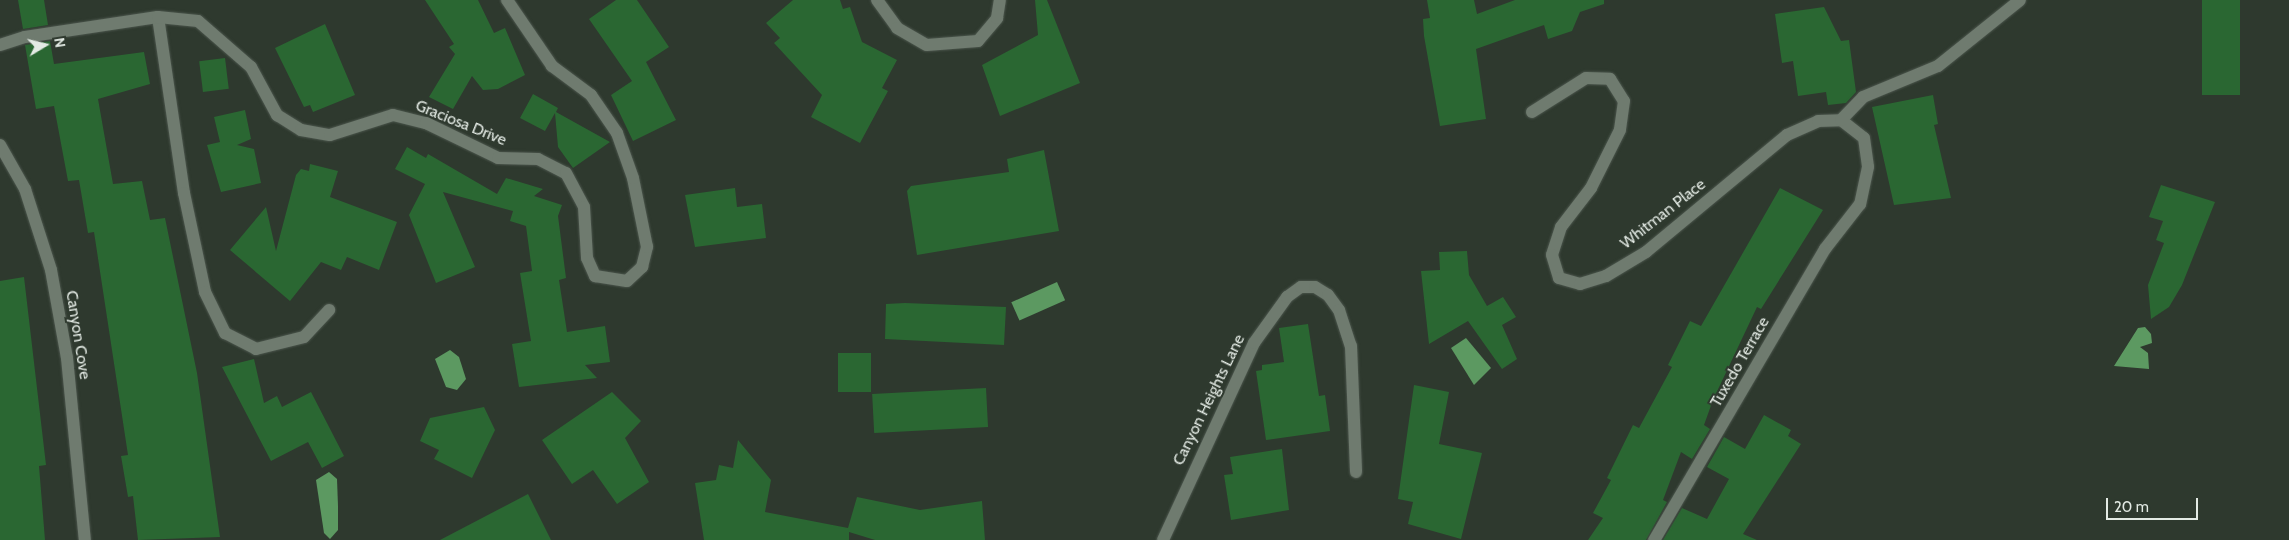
<!DOCTYPE html>
<html>
<head>
<meta charset="utf-8">
<style>
  body { margin:0 }
  #map { position:relative; width:2289px; height:540px; overflow:hidden; background:#2e392e; font-family:Cabin,sans-serif }
  div>[style] { position:absolute }
  [style*='--x'] { left:calc(var(--x)*1px); top:calc(var(--y)*1px); width:calc(var(--w)*1px); rotate:calc(var(--a)*1deg) }
  .water>* { inset:0; background:#5c9961; transform-origin:0 0 }
  .building>* { inset:0; background:#2a6732; transform-origin:0 0 }
  .roads { filter:drop-shadow(0 0 1px #4b554c) drop-shadow(0 0 1px #4b554c) }
  .minor>* { height:12px; margin:-6px; padding:0 6px; transform-origin:6px; border-radius:6px; background:#6f7b6f }
  span { translate:-50% -50%; white-space:nowrap; text-align:center; line-height:1.15; -webkit-text-stroke:4px #2e392e; paint-order:stroke }
  .street-label { font-size:16px; color:#e3eae4 }
  .north { position:absolute; left:20px; top:20px; width:50px; height:50px; -webkit-text-stroke:4px #2e392e; paint-order:stroke; rotate:81deg; font-size:14px; font-weight:700; line-height:20px; text-align:center; color:#e3eae4 }
  .north::after { content:''; display:block; margin:auto; width:18px; height:22px; background:#e3eae4; clip-path:polygon(50% 0,100% 100%,50% 72%,0 100%) }
  .scale { position:absolute; left:2106px; top:498px; width:92px; height:22px; box-sizing:border-box; border:2px solid #e3eae4; border-top:0; padding-left:6px; font-size:15px; line-height:18px; white-space:nowrap; color:#e3eae4; -webkit-text-stroke:4px #2e392e; paint-order:stroke }
</style>
</head>
<body>
<div id="map">
  <div class="water">
    <div style="left:1057px;top:282px;width:20px;height:50px;rotate:66deg"></div>
    <div style="clip-path:polygon(2138px 328px,2145px 327px,2151px 334px,2152px 343px,2140px 347px,2148px 353px,2149px 369px,2114px 366px)"></div>
    <div style="clip-path:polygon(1466px 338px,1491px 368px,1474px 385px,1451px 348px)"></div>
    <div style="clip-path:polygon(450px 350px,459px 357px,466px 379px,457px 390px,446px 387px,435px 359px)"></div>
    <div style="clip-path:polygon(329px 472px,337px 479px,338px 506px,338px 530px,330px 539px,324px 533px,316px 480px)"></div>
  </div>
  <div class="building">
    <div style="clip-path:polygon(18px 0,44px 0,48px 25px,23px 29px)"></div>
    <div style="clip-path:polygon(425px 0,478px 0,494px 33px,505px 28px,525px 75px,498px 89px,483px 90px,472px 76px,453px 109px,429px 97px,455px 54px,449px 47px,454px 44px)"></div>
    <div style="clip-path:polygon(616px 0,637px 0,669px 47px,646px 62px,676px 120px,633px 141px,611px 95px,632px 81px,589px 19px)"></div>
    <div style="clip-path:polygon(793px 0,840px 0,843px 9px,850px 7px,862px 42px,897px 60px,882px 88px,888px 91px,860px 143px,811px 117px,822px 95px,774px 43px,780px 38px,766px 23px)"></div>
    <div style="clip-path:polygon(1035px 0,1047px 0,1080px 83px,1000px 116px,982px 65px,1038px 35px)"></div>
    <div style="clip-path:polygon(1427px 0,1474px 0,1477px 14px,1515px 0,1604px 0,1604px 4px,1580px 12px,1572px 31px,1548px 39px,1544px 25px,1476px 49px,1486px 119px,1440px 126px,1424px 36px,1423px 19px,1430px 18px)"></div>
    <div style="left:2202px;top:0;width:38px;height:95px"></div>
    <div style="clip-path:polygon(1824px 7px,1841px 41px,1849px 40px,1856px 92px,1846px 103px,1828px 105px,1826px 92px,1798px 96px,1793px 61px,1782px 63px,1775px 14px)"></div>
    <div style="clip-path:polygon(325px 24px,355px 95px,313px 112px,310px 105px,304px 107px,275px 48px)"></div>
    <div style="clip-path:polygon(50px 41px,54px 64px,144px 52px,150px 84px,98px 99px,113px 184px,142px 181px,150px 220px,165px 218px,197px 373px,220px 537px,138px 540px,133px 496px,128px 497px,121px 456px,128px 455px,94px 232px,88px 233px,79px 180px,68px 181px,54px 106px,36px 109px,25px 45px)"></div>
    <div style="left:225px;top:58px;width:31px;height:26px;rotate:83deg"></div>
    <div style="clip-path:polygon(533px 94px,558px 108px,556px 112px,610px 142px,573px 168px,558px 147px,555px 113px,545px 131px,520px 118px)"></div>
    <div style="clip-path:polygon(1933px 95px,1938px 124px,1934px 125px,1951px 198px,1894px 205px,1872px 107px)"></div>
    <div style="clip-path:polygon(245px 110px,251px 139px,237px 145px,254px 149px,261px 183px,221px 192px,207px 145px,220px 142px,214px 117px)"></div>
    <div style="clip-path:polygon(407px 147px,426px 158px,428px 154px,497px 194px,506px 178px,543px 189px,534px 196px,562px 205px,558px 216px,566px 278px,559px 280px,567px 332px,605px 326px,610px 362px,585px 365px,597px 378px,519px 387px,512px 344px,531px 341px,520px 273px,532px 271px,526px 226px,510px 221px,513px 211px,443px 192px,475px 267px,436px 283px,409px 215px,425px 184px,395px 169px)"></div>
    <div style="clip-path:polygon(1044px 150px,1059px 231px,917px 255px,907px 191px,911px 186px,1009px 172px,1007px 159px)"></div>
    <div style="clip-path:polygon(310px 164px,338px 171px,330px 197px,397px 222px,379px 270px,347px 257px,341px 270px,321px 262px,290px 301px,230px 250px,266px 207px,276px 251px,296px 175px,301px 169px,309px 171px)"></div>
    <div style="clip-path:polygon(2161px 185px,2215px 202px,2182px 285px,2169px 307px,2151px 319px,2148px 285px,2164px 243px,2156px 240px,2163px 221px,2149px 217px)"></div>
    <div style="clip-path:polygon(735px 188px,737px 207px,762px 204px,766px 238px,695px 247px,685px 195px)"></div>
    <div style="clip-path:polygon(1780px 188px,1823px 210px,1761px 309px,1757px 307px,1713px 400px,1704px 425px,1710px 429px,1692px 459px,1681px 452px,1663px 500px,1667px 502px,1646px 540px,1588px 540px,1603px 518px,1593px 513px,1611px 480px,1607px 478px,1633px 425px,1639px 428px,1672px 367px,1668px 365px,1690px 321px,1701px 326px)"></div>
    <div style="clip-path:polygon(1467px 251px,1469px 275px,1487px 306px,1503px 297px,1516px 317px,1502px 325px,1517px 359px,1502px 369px,1468px 321px,1429px 344px,1421px 271px,1440px 270px,1439px 252px)"></div>
    <div style="clip-path:polygon(24px 277px,46px 465px,39px 466px,45px 540px,0 540px,0 281px)"></div>
    <div style="clip-path:polygon(905px 303px,1006px 307px,1004px 345px,885px 339px,886px 304px)"></div>
    <div style="clip-path:polygon(1308px 324px,1319px 396px,1325px 395px,1330px 431px,1266px 440px,1256px 371px,1262px 370px,1262px 365px,1284px 362px,1279px 328px)"></div>
    <div style="left:838px;top:353px;width:33px;height:39px"></div>
    <div style="clip-path:polygon(254px 359px,264px 403px,277px 396px,282px 407px,311px 392px,344px 456px,322px 468px,308px 442px,271px 461px,222px 367px)"></div>
    <div style="clip-path:polygon(1414px 385px,1449px 392px,1439px 444px,1482px 453px,1461px 539px,1408px 524px,1413px 502px,1398px 499px)"></div>
    <div style="left:986px;top:388px;width:39px;height:114px;rotate:87deg"></div>
    <div style="clip-path:polygon(612px 392px,641px 421px,625px 438px,649px 482px,617px 504px,593px 470px,572px 484px,542px 440px)"></div>
    <div style="clip-path:polygon(484px 407px,495px 430px,472px 478px,434px 459px,439px 450px,420px 441px,430px 418px)"></div>
    <div style="clip-path:polygon(1764px 415px,1791px 430px,1788px 436px,1801px 444px,1743px 534px,1757px 540px,1663px 540px,1682px 508px,1707px 519px,1729px 479px,1707px 467px,1724px 437px,1745px 449px)"></div>
    <div style="clip-path:polygon(738px 440px,771px 480px,765px 512px,848px 528px,857px 497px,920px 510px,982px 501px,985px 540px,875px 540px,849px 532px,849px 540px,704px 540px,695px 483px,716px 480px,719px 465px,733px 468px)"></div>
    <div style="clip-path:polygon(1282px 449px,1289px 510px,1231px 520px,1224px 475px,1233px 474px,1230px 457px)"></div>
    <div style="clip-path:polygon(528px 494px,551px 540px,440px 540px)"></div>
  </div>
  <div class="roads">
    <div class="minor">
      <div style="--x:877;--y:0;--w:34;--a:54"></div>
      <div style="--x:897;--y:28;--w:34;--a:30"></div>
      <div style="--x:927;--y:45;--w:51;--a:-4.5"></div>
      <div style="--x:978;--y:41;--w:30;--a:-50"></div>
      <div style="--x:997;--y:18;--w:18;--a:-81"></div>
      <div style="--x:158;--y:17;--w:178;--a:81.6"></div>
      <div style="--x:184;--y:193;--w:101;--a:78"></div>
      <div style="--x:205;--y:292;--w:46;--a:64"></div>
      <div style="--x:225;--y:333;--w:35;--a:27"></div>
      <div style="--x:256;--y:349;--w:49;--a:-14"></div>
      <div style="--x:304;--y:337;--w:37;--a:-47"></div>
      <div style="--x:0;--y:45;--w:26;--a:-18"></div>
      <div style="--x:25;--y:37;--w:134;--a:-8.6"></div>
      <div style="--x:158;--y:17;--w:40;--a:5.7"></div>
      <div style="--x:198;--y:21;--w:70;--a:41"></div>
      <div style="--x:251;--y:67;--w:55;--a:61.6"></div>
      <div style="--x:277;--y:115;--w:28;--a:32"></div>
      <div style="--x:301;--y:130;--w:29;--a:10"></div>
      <div style="--x:330;--y:135;--w:66;--a:-17.6"></div>
      <div style="--x:393;--y:115;--w:34;--a:14"></div>
      <div style="--x:426;--y:123;--w:80;--a:25.9"></div>
      <div style="--x:498;--y:158;--w:40;--a:1.4"></div>
      <div style="--x:538;--y:159;--w:31;--a:27"></div>
      <div style="--x:566;--y:173;--w:38;--a:62"></div>
      <div style="--x:584;--y:207;--w:51;--a:86.6"></div>
      <div style="--x:587;--y:258;--w:20;--a:66"></div>
      <div style="--x:595;--y:276;--w:32;--a:9"></div>
      <div style="--x:627;--y:281;--w:21;--a:-43"></div>
      <div style="--x:642;--y:267;--w:21;--a:-76"></div>
      <div style="--x:647;--y:247;--w:70;--a:-101.5"></div>
      <div style="--x:633;--y:178;--w:48;--a:-109.6"></div>
      <div style="--x:617;--y:133;--w:46;--a:-124.4"></div>
      <div style="--x:591;--y:95;--w:49;--a:-143.4"></div>
      <div style="--x:552;--y:66;--w:80;--a:-124.3"></div>
      <div style="--x:1532;--y:112;--w:64;--a:-32.2"></div>
      <div style="--x:1586;--y:78;--w:24;--a:2"></div>
      <div style="--x:1610;--y:79;--w:26;--a:58"></div>
      <div style="--x:1624;--y:101;--w:29;--a:98"></div>
      <div style="--x:1620;--y:130;--w:65;--a:116.6"></div>
      <div style="--x:1591;--y:188;--w:49;--a:127.6"></div>
      <div style="--x:1561;--y:227;--w:29;--a:108"></div>
      <div style="--x:1552;--y:255;--w:24;--a:73"></div>
      <div style="--x:1559;--y:278;--w:22;--a:16"></div>
      <div style="--x:1580;--y:284;--w:27;--a:-17"></div>
      <div style="--x:1606;--y:276;--w:47;--a:-31"></div>
      <div style="--x:1646;--y:252;--w:183;--a:-39.7"></div>
      <div style="--x:1787;--y:135;--w:34;--a:-24"></div>
      <div style="--x:1818;--y:121;--w:23;--a:-2"></div>
      <div style="--x:1841;--y:120;--w:29;--a:38"></div>
      <div style="--x:1864;--y:138;--w:29;--a:82"></div>
      <div style="--x:1868;--y:167;--w:38;--a:102"></div>
      <div style="--x:1860;--y:204;--w:57;--a:127.9"></div>
      <div style="--x:1825;--y:249;--w:338;--a:120.4"></div>
      <div style="--x:1841;--y:120;--w:32;--a:-46"></div>
      <div style="--x:1863;--y:97;--w:81;--a:-22.5"></div>
      <div style="--x:1938;--y:66;--w:105;--a:-38.8"></div>
      <div style="--x:0;--y:145;--w:51;--a:60.4"></div>
      <div style="--x:25;--y:189;--w:85;--a:72.2"></div>
      <div style="--x:51;--y:270;--w:89;--a:79.7"></div>
      <div style="--x:67;--y:358;--w:183;--a:84.4"></div>
      <div style="--x:1163;--y:540;--w:217;--a:-65.2"></div>
      <div style="--x:1254;--y:343;--w:57;--a:-54.3"></div>
      <div style="--x:1287;--y:297;--w:17;--a:-36"></div>
      <div style="--x:1301;--y:287;--w:14;--a:0"></div>
      <div style="--x:1315;--y:287;--w:15;--a:32"></div>
      <div style="--x:1328;--y:295;--w:19;--a:54"></div>
      <div style="--x:1339;--y:310;--w:38;--a:72"></div>
      <div style="--x:1351;--y:346;--w:126;--a:87.7"></div>
    </div>
  </div>
  <div class="street-label">
    <span style="left:461px;top:123px;rotate:22deg">Graciosa Drive</span>
    <span style="left:1663px;top:214px;rotate:-38deg">Whitman Place</span>
    <span style="left:78px;top:335px;rotate:81deg">Canyon Cove</span>
    <span style="left:1740px;top:362px;rotate:-60deg">Tuxedo Terrace</span>
    <span style="left:1209px;top:400px;rotate:-64deg">Canyon Heights Lane</span>
  </div>
  <div class="north">N</div>
  <div class="scale">20 m</div>
</div>
</body>
</html>
